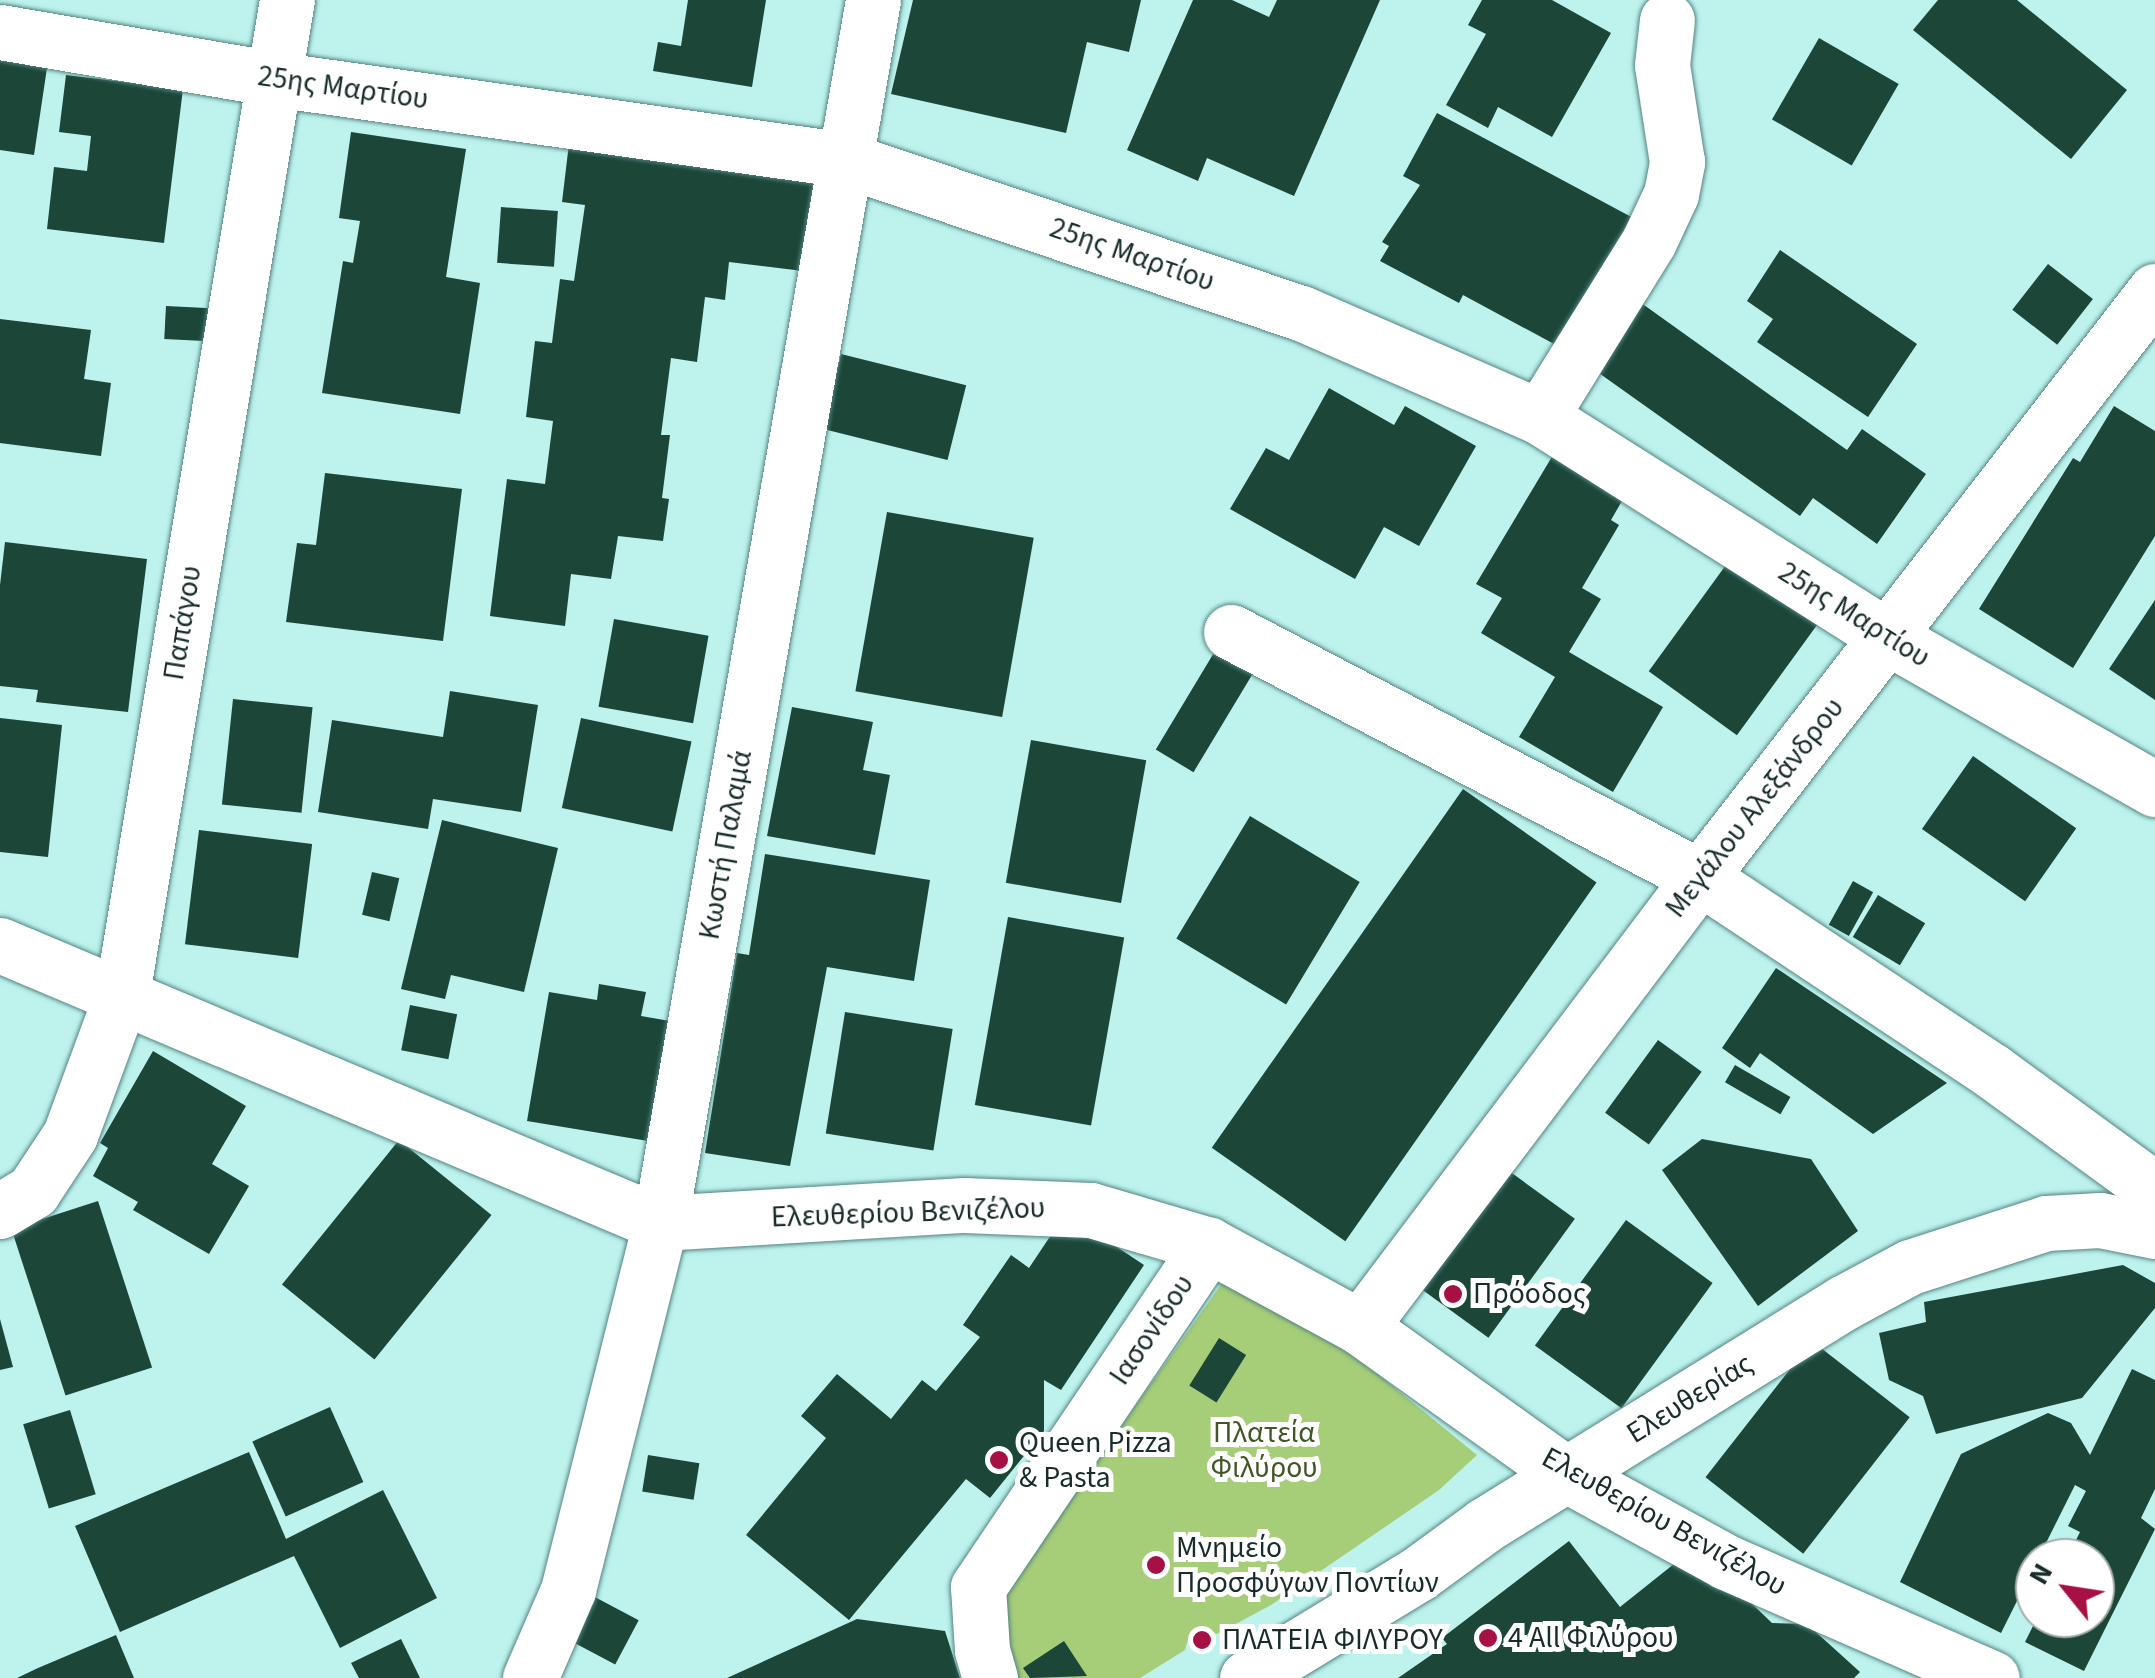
<!DOCTYPE html>
<html>
<head>
<meta charset="utf-8">
<style>
  body { margin:0 }
  #map { position:relative; width:2155px; height:1678px; overflow:hidden; background:#bdf2ed; font-family:"Source Sans 3",sans-serif }
  div>[style] { position:absolute }
  [style*='--x'] { left:calc(var(--x)*1px); top:calc(var(--y)*1px); width:calc(var(--w)*1px); rotate:calc(var(--a)*1deg) }
  .green>* { inset:0; background:#a6cd78 }
  .building>* { inset:0; background:#1b4638; transform-origin:0 0 }
  .roads { filter:drop-shadow(0 0 2px #538480) drop-shadow(0 0 2px #538480) }
  .street>* { height:55px; margin:-27.5px; padding:0 27.5px; transform-origin:27.5px; border-radius:27.5px; background:#fff }
  .secondary>* { height:55px; margin:-27.5px; padding:0 27.5px; transform-origin:27.5px; border-radius:27.5px; background:#fff }
  .dots>* { width:28px; height:28px; translate:-50% -50%; box-sizing:border-box; border:5px solid #fff; border-radius:50% }
  span { translate:-50% -50%; white-space:nowrap; text-align:center; line-height:1.15; -webkit-text-stroke:10px #fff; paint-order:stroke }
  .street-label { font-size:30px; color:#182d2b }
  .poi-label { font-size:30px; color:#182d2b }
  .left { translate:0 -50%; text-align:left }
  .park-label { font-size:30px; color:#415725 }
  .north { position:absolute; left:2015px; top:1538px; width:100px; height:100px; box-sizing:border-box; background:#fff; border:2px solid #a3abaa; border-radius:50%; rotate:300deg; font-size:28px; font-weight:700; line-height:40px; text-align:center; color:#182d2b }
  .north::after { content:''; display:block; margin:auto; width:35px; height:45px; background:#a61045; clip-path:polygon(50% 0,100% 100%,50% 72%,0 100%) }
</style>
</head>
<body>
<div id="map">
  <div class="green">
    <div style="clip-path:polygon(1228px 1275px,1325px 1331px,1477px 1455px,1439px 1490px,1271px 1605px,1217px 1634px,1208px 1630px,1188px 1639px,1185px 1650px,1140px 1678px,1015px 1678px,999px 1610px,1014px 1577px)"></div>
  </div>
  <div class="building">
    <div style="clip-path:polygon(688px 0,766px 0,752px 87px,653px 71px,658px 42px,681px 46px)"></div>
    <div style="clip-path:polygon(913px 0,1141px 0,1129px 52px,1087px 42px,1066px 133px,891px 94px)"></div>
    <div style="clip-path:polygon(1193px 0,1232px 0,1269px 17px,1277px 0,1380px 0,1294px 196px,1207px 158px,1198px 181px,1127px 150px)"></div>
    <div style="clip-path:polygon(1482px 0,1552px 0,1611px 33px,1552px 137px,1498px 107px,1488px 128px,1446px 105px,1486px 34px,1468px 25px)"></div>
    <div style="clip-path:polygon(1938px 0,2017px 0,2127px 90px,2071px 159px,1913px 30px)"></div>
    <div style="left:1819px;top:38px;width:92px;height:94px;rotate:30deg"></div>
    <div style="clip-path:polygon(0 54px,48px 61px,34px 155px,0 150px)"></div>
    <div style="clip-path:polygon(66px 75px,183px 89px,164px 243px,47px 229px,54px 167px,87px 171px,91px 136px,59px 132px)"></div>
    <div style="clip-path:polygon(1437px 113px,1637px 220px,1567px 351px,1463px 295px,1459px 303px,1380px 261px,1389px 246px,1382px 242px,1420px 185px,1403px 176px)"></div>
    <div style="clip-path:polygon(351px 132px,466px 149px,446px 277px,480px 283px,460px 414px,322px 393px,343px 261px,353px 263px,360px 221px,339px 218px)"></div>
    <div style="clip-path:polygon(570px 135px,816px 166px,803px 271px,729px 262px,725px 300px,705px 297px,697px 362px,671px 358px,661px 435px,670px 435px,662px 498px,669px 499px,663px 541px,618px 536px,611px 579px,571px 574px,565px 626px,490px 616px,507px 479px,545px 484px,553px 421px,526px 417px,535px 341px,552px 343px,560px 279px,574px 281px,585px 205px,562px 202px)"></div>
    <div style="left:501px;top:207px;width:57px;height:56px;rotate:4deg"></div>
    <div style="clip-path:polygon(1780px 250px,1917px 344px,1868px 417px,1757px 342px,1773px 319px,1747px 301px)"></div>
    <div style="left:2048px;top:264px;width:57px;height:58px;rotate:38deg"></div>
    <div style="clip-path:polygon(1637px 300px,1847px 450px,1862px 429px,1926px 474px,1877px 544px,1813px 498px,1800px 516px,1589px 366px)"></div>
    <div style="left:166px;top:306px;width:45px;height:33px;rotate:3deg"></div>
    <div style="clip-path:polygon(0 319px,91px 330px,84px 379px,111px 383px,101px 456px,0 443px)"></div>
    <div style="left:841px;top:354px;width:129px;height:77px;rotate:14deg"></div>
    <div style="clip-path:polygon(1329px 388px,1394px 425px,1405px 406px,1476px 446px,1419px 546px,1384px 527px,1355px 579px,1230px 509px,1266px 448px,1289px 460px)"></div>
    <div style="clip-path:polygon(2114px 406px,2155px 431px,2155px 536px,2073px 668px,1979px 609px,2073px 458px,2080px 462px)"></div>
    <div style="clip-path:polygon(1559px 445px,1630px 487px,1611px 520px,1619px 525px,1582px 588px,1601px 599px,1569px 652px,1663px 707px,1613px 792px,1519px 737px,1555px 677px,1481px 633px,1502px 598px,1476px 584px)"></div>
    <div style="clip-path:polygon(325px 473px,462px 489px,443px 641px,286px 622px,297px 543px,316px 545px)"></div>
    <div style="left:887px;top:512px;width:149px;height:182px;rotate:10deg"></div>
    <div style="clip-path:polygon(5px 542px,147px 559px,128px 712px,36px 702px,38px 690px,0 686px,0 585px)"></div>
    <div style="left:1731px;top:558px;width:109px;height:140px;rotate:36deg"></div>
    <div style="clip-path:polygon(2155px 600px,2155px 700px,2109px 669px)"></div>
    <div style="left:614px;top:619px;width:96px;height:89px;rotate:10deg"></div>
    <div style="left:1215px;top:651px;width:44px;height:115px;rotate:31deg"></div>
    <div style="clip-path:polygon(450px 691px,538px 705px,521px 812px,433px 799px,428px 829px,318px 812px,332px 720px,443px 737px)"></div>
    <div style="left:233px;top:699px;width:80px;height:106px;rotate:6deg"></div>
    <div style="clip-path:polygon(792px 707px,873px 722px,863px 770px,890px 775px,875px 855px,767px 836px)"></div>
    <div style="clip-path:polygon(0 718px,62px 725px,48px 857px,0 852px)"></div>
    <div style="left:581px;top:718px;width:113px;height:92px;rotate:12deg"></div>
    <div style="left:1031px;top:740px;width:117px;height:145px;rotate:10deg"></div>
    <div style="left:1973px;top:756px;width:126px;height:89px;rotate:35deg"></div>
    <div style="left:1463px;top:789px;width:163px;height:438px;rotate:35deg"></div>
    <div style="left:1250px;top:816px;width:128px;height:143px;rotate:31deg"></div>
    <div style="clip-path:polygon(442px 820px,558px 848px,524px 992px,451px 975px,445px 999px,401px 989px)"></div>
    <div style="left:199px;top:830px;width:114px;height:115px;rotate:7deg"></div>
    <div style="clip-path:polygon(765px 854px,930px 880px,914px 981px,827px 967px,790px 1166px,705px 1153px,737px 953px,749px 955px)"></div>
    <div style="left:372px;top:872px;width:28px;height:44px;rotate:13deg"></div>
    <div style="left:1853px;top:881px;width:23px;height:50px;rotate:29deg"></div>
    <div style="left:1878px;top:895px;width:55px;height:49px;rotate:31deg"></div>
    <div style="left:1008px;top:917px;width:118px;height:191px;rotate:10deg"></div>
    <div style="clip-path:polygon(1776px 968px,1947px 1083px,1873px 1134px,1760px 1053px,1750px 1068px,1722px 1048px)"></div>
    <div style="clip-path:polygon(599px 984px,646px 992px,641px 1016px,670px 1021px,648px 1141px,527px 1121px,549px 992px,597px 1000px)"></div>
    <div style="left:410px;top:1005px;width:48px;height:46px;rotate:11deg"></div>
    <div style="left:845px;top:1012px;width:109px;height:123px;rotate:9deg"></div>
    <div style="left:1658px;top:1040px;width:54px;height:90px;rotate:36deg"></div>
    <div style="clip-path:polygon(153px 1051px,246px 1106px,212px 1164px,249px 1186px,209px 1254px,133px 1210px,138px 1202px,93px 1176px,108px 1148px,100px 1143px)"></div>
    <div style="left:1735px;top:1065px;width:64px;height:20px;rotate:30deg"></div>
    <div style="clip-path:polygon(1702px 1139px,1811px 1159px,1858px 1231px,1758px 1306px,1662px 1170px)"></div>
    <div style="left:399px;top:1140px;width:119px;height:186px;rotate:39deg"></div>
    <div style="left:1498px;top:1163px;width:95px;height:147px;rotate:36deg"></div>
    <div style="left:98px;top:1201px;width:175px;height:91px;rotate:72deg"></div>
    <div style="left:1626px;top:1220px;width:107px;height:155px;rotate:36deg"></div>
    <div style="clip-path:polygon(1059px 1223px,1090px 1229px,1144px 1265px,1061px 1390px,1044px 1380px,1044px 1431px,990px 1498px,966px 1479px,849px 1620px,746px 1535px,826px 1438px,801px 1416px,837px 1374px,891px 1419px,922px 1380px,936px 1391px,980px 1337px,963px 1325px,1011px 1255px,1029px 1268px)"></div>
    <div style="clip-path:polygon(2123px 1265px,2155px 1283px,2155px 1308px,2082px 1398px,1936px 1434px,1923px 1396px,1889px 1380px,1879px 1333px,1926px 1322px,1924px 1302px)"></div>
    <div style="clip-path:polygon(0 1319px,13px 1367px,0 1370px)"></div>
    <div style="left:1219px;top:1338px;width:32px;height:56px;rotate:32deg"></div>
    <div style="left:1812px;top:1341px;width:124px;height:173px;rotate:38deg"></div>
    <div style="clip-path:polygon(2132px 1369px,2155px 1380px,2155px 1489px,2141px 1518px,2155px 1529px,2084px 1671px,2025px 1642px,2037px 1618px,2095px 1618px,2095px 1558px,2067px 1558px,2080px 1532px,2068px 1526px,2086px 1491px,2075px 1485px,2001px 1633px,1900px 1582px,1961px 1454px,2048px 1413px,2071px 1423px,2090px 1455px)"></div>
    <div style="left:330px;top:1407px;width:82px;height:85px;rotate:66deg"></div>
    <div style="left:70px;top:1410px;width:88px;height:49px;rotate:73deg"></div>
    <div style="clip-path:polygon(249px 1452px,286px 1539px,383px 1490px,437px 1598px,340px 1648px,294px 1556px,120px 1632px,75px 1526px)"></div>
    <div style="left:648px;top:1455px;width:52px;height:37px;rotate:9deg"></div>
    <div style="clip-path:polygon(1569px 1541px,1620px 1607px,1694px 1548px,1772px 1623px,1807px 1624px,1860px 1672px,1854px 1678px,1398px 1678px,1447px 1644px,1442px 1638px)"></div>
    <div style="left:591px;top:1595px;width:54px;height:50px;rotate:28deg"></div>
    <div style="clip-path:polygon(857px 1619px,945px 1631px,960px 1678px,727px 1678px)"></div>
    <div style="clip-path:polygon(116px 1635px,134px 1678px,17px 1678px,38px 1668px)"></div>
    <div style="clip-path:polygon(401px 1639px,420px 1678px,359px 1678px,351px 1663px)"></div>
    <div style="clip-path:polygon(1064px 1641px,1087px 1676px,1030px 1678px,1023px 1668px)"></div>
  </div>
  <div class="roads">
    <div class="street">
      <div style="--x:0;--y:32;--w:278;--a:9.7"></div>
      <div style="--x:274;--y:79;--w:578;--a:8.06"></div>
      <div style="--x:846;--y:160;--w:480;--a:18.6"></div>
      <div style="--x:1301;--y:313;--w:261;--a:23.5"></div>
      <div style="--x:1540;--y:417;--w:413;--a:32.3"></div>
      <div style="--x:1889;--y:638;--w:306;--a:29.6"></div>
      <div style="--x:1540;--y:417;--w:207;--a:-58.2"></div>
      <div style="--x:1649;--y:241;--w:52;--a:-64.9"></div>
      <div style="--x:1671;--y:194;--w:33;--a:-79"></div>
      <div style="--x:1677;--y:162;--w:98;--a:-98.8"></div>
      <div style="--x:1662;--y:65;--w:45;--a:-83.7"></div>
      <div style="--x:1231;--y:632;--w:529;--a:27.58"></div>
      <div style="--x:1700;--y:877;--w:351;--a:33.6"></div>
      <div style="--x:1992;--y:1071;--w:202;--a:36.1"></div>
      <div style="--x:0;--y:945;--w:716;--a:22.84"></div>
      <div style="--x:660;--y:1223;--w:305;--a:-3.4"></div>
      <div style="--x:964;--y:1205;--w:127;--a:2.3"></div>
      <div style="--x:1091;--y:1210;--w:123;--a:16.5"></div>
      <div style="--x:1209;--y:1245;--w:172;--a:28.5"></div>
      <div style="--x:1360;--y:1327;--w:257;--a:35.5"></div>
      <div style="--x:1569;--y:1476;--w:179;--a:28.7"></div>
      <div style="--x:1726;--y:1562;--w:290;--a:23.6"></div>
      <div style="--x:0;--y:1211;--w:39;--a:-31"></div>
      <div style="--x:33;--y:1191;--w:67;--a:-56.5"></div>
      <div style="--x:70;--y:1135;--w:150;--a:-69.8"></div>
      <div style="--x:122;--y:994;--w:1008;--a:-80.58"></div>
      <div style="--x:1360;--y:1327;--w:564;--a:-52.93"></div>
      <div style="--x:1700;--y:877;--w:742;--a:-52.17"></div>
      <div style="--x:530;--y:1678;--w:96;--a:-66.6"></div>
      <div style="--x:568;--y:1590;--w:378;--a:-75.9"></div>
      <div style="--x:660;--y:1223;--w:1241;--a:-80.12"></div>
      <div style="--x:990;--y:1678;--w:29;--a:-106"></div>
      <div style="--x:982;--y:1650;--w:63;--a:-93.6"></div>
      <div style="--x:978;--y:1587;--w:413;--a:-56"></div>
    </div>
    <div class="secondary">
      <div style="--x:1247;--y:1678;--w:200;--a:-31.3"></div>
      <div style="--x:1418;--y:1574;--w:83;--a:-36.2"></div>
      <div style="--x:1485;--y:1525;--w:421;--a:-31.8"></div>
      <div style="--x:1843;--y:1303;--w:76;--a:-28.2"></div>
      <div style="--x:1910;--y:1267;--w:143;--a:-17.9"></div>
      <div style="--x:2046;--y:1223;--w:54;--a:-3.2"></div>
      <div style="--x:2100;--y:1220;--w:56;--a:11.3"></div>
    </div>
  </div>
  <div class="dots">
    <div style="left:1453px;top:1294px;background:#a61045"></div>
    <div style="left:999px;top:1460px;background:#a61045"></div>
    <div style="left:1156px;top:1565px;background:#a61045"></div>
    <div style="left:1488px;top:1638px;background:#a61045"></div>
    <div style="left:1202px;top:1640px;background:#a61045"></div>
  </div>
  <div class="street-label">
    <span style="left:343px;top:88px;rotate:8deg">25ης Μαρτίου</span>
    <span style="left:1132px;top:255px;rotate:19deg">25ης Μαρτίου</span>
    <span style="left:1854px;top:615px;rotate:32deg">25ης Μαρτίου</span>
    <span style="left:183px;top:623px;rotate:-81deg">Παπάγου</span>
    <span style="left:1755px;top:808px;rotate:-52deg">Μεγάλου Αλεξάνδρου</span>
    <span style="left:726px;top:845px;rotate:-80deg">Κωστή Παλαμά</span>
    <span style="left:908px;top:1213px;rotate:-2deg">Ελευθερίου Βενιζέλου</span>
    <span style="left:1152px;top:1330px;rotate:-56deg">Ιασονίδου</span>
    <span style="left:1690px;top:1399px;rotate:-32deg">Ελευθερίας</span>
    <span style="left:1664px;top:1522px;rotate:29deg">Ελευθερίου Βενιζέλου</span>
  </div>
  <div class="poi-label">
    <span class="left" style="left:1473px;top:1294px">Πρόοδος</span>
    <span class="left" style="left:1019px;top:1460px">Queen Pizza<br>&amp; Pasta</span>
    <span class="left" style="left:1176px;top:1565px">Μνημείο<br>Προσφύγων Ποντίων</span>
    <span class="left" style="left:1508px;top:1638px">4 All Φιλύρου</span>
    <span class="left" style="left:1222px;top:1640px">ΠΛΑΤΕΙΑ ΦΙΛΥΡΟΥ</span>
  </div>
  <div class="park-label">
    <span style="left:1264px;top:1450px">Πλατεία<br>Φιλύρου</span>
  </div>
  <div class="north">N</div>
</div>
</body>
</html>
